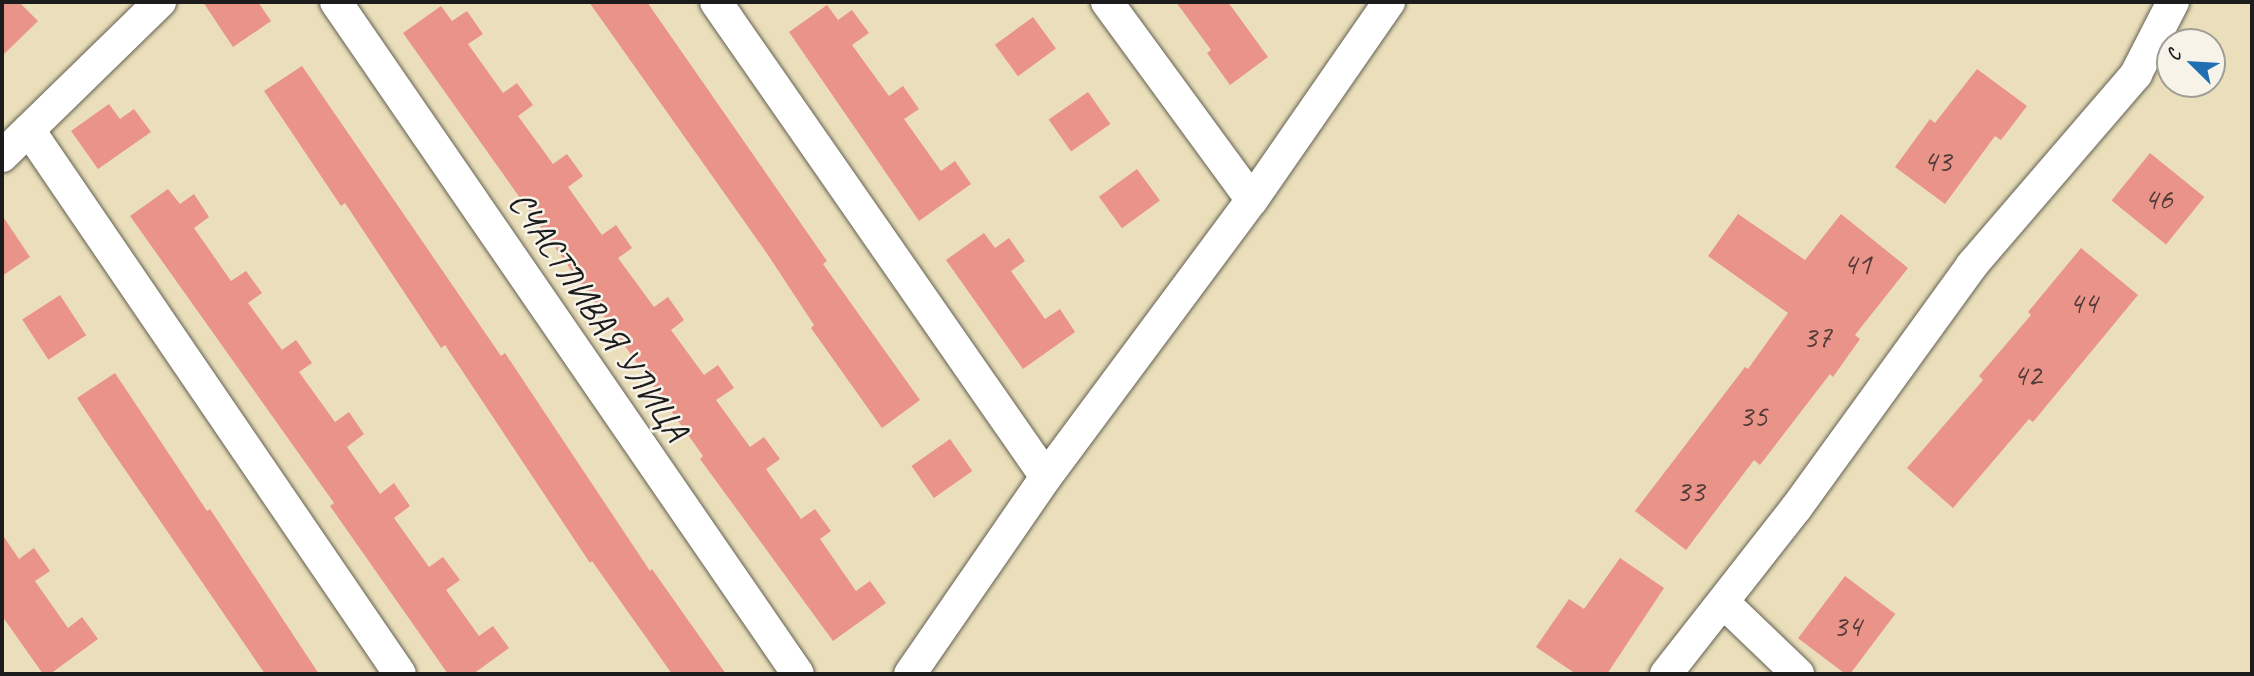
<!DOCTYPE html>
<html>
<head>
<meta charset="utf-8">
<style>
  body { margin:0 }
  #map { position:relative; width:2254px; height:676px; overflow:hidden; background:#eadfba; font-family:Caveat,sans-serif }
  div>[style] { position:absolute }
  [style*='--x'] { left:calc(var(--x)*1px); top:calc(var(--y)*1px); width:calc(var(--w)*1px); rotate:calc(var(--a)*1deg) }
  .building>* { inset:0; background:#ea9489; transform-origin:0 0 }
  .roads { filter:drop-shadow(0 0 2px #646053) drop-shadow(0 0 2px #646053) }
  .minor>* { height:32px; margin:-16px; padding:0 16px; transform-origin:16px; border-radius:16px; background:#fff }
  span { translate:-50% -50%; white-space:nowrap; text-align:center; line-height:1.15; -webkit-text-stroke:5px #f7f3e8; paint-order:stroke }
  .number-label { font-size:32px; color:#503a37 }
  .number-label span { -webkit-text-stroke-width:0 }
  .street-label { font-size:35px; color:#1c1c1c }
  .frame { position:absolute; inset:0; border:4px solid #1c1c1c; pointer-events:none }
  .north { position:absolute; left:2156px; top:28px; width:70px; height:70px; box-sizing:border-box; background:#f7f3e8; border:2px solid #9f9d96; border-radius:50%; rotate:294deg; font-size:19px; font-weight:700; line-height:28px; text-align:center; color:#1c1c1c }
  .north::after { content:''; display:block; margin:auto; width:24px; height:32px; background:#1f6fb2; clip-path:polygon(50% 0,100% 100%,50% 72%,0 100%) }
</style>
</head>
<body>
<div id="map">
  <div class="building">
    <div style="clip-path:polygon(2px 2px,19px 2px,38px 21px,2px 56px)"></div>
    <div style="clip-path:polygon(203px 2px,258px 2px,271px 21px,233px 47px)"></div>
    <div style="clip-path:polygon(589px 2px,647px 2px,827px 261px,823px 264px,920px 400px,882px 428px,811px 328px,814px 325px,768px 255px)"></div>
    <div style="clip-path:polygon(1176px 2px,1228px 2px,1268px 57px,1230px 85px,1207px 53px,1211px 50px)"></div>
    <div style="clip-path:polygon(827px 5px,838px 20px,852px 10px,869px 33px,852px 45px,889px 96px,903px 86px,919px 109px,904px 119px,941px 171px,955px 161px,971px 184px,919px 221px,789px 32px)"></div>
    <div style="clip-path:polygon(441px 6px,452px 21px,467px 11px,483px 34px,468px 44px,503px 93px,517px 83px,533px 105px,518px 116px,553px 164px,567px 154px,583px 176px,568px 187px,602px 235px,616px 225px,632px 248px,618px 258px,654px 307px,668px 297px,684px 320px,671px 330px,704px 375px,718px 365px,734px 388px,716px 400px,750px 447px,764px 437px,780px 459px,766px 469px,801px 519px,815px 509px,831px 531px,820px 539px,856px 591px,870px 581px,886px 603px,833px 641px,700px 459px,703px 456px,403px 33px)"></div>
    <div style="left:1033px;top:17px;width:39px;height:47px;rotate:54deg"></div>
    <div style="clip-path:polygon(302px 66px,501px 356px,505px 353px,650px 571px,652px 569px,726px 674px,672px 674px,592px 561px,590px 563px,445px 345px,441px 348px,345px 203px,341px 206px,264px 91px)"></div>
    <div style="clip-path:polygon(1977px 69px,2027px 106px,2001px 140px,1995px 136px,1945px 204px,1895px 167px,1930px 119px,1935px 123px)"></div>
    <div style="left:1088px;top:92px;width:39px;height:48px;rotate:55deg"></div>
    <div style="clip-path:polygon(109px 104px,120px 119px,134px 109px,151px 132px,98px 169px,71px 131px)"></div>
    <div style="left:2150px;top:153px;width:70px;height:61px;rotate:39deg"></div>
    <div style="left:1137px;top:169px;width:39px;height:47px;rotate:54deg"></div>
    <div style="clip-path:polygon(168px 189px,180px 204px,194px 194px,209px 217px,194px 228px,231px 281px,246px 271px,262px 293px,248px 303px,282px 350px,296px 340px,312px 363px,299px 372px,335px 422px,349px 412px,364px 434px,347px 447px,380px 494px,394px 483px,410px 506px,394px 518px,429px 567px,443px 557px,460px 580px,446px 590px,479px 636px,493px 626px,509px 648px,473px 674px,448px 674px,330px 506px,334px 503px,130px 216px)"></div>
    <div style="clip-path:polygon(1738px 214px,1805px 260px,1841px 214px,1908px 268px,1855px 335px,1860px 339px,1833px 377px,1830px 374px,1760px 465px,1754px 460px,1686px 550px,1635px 511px,1745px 367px,1748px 369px,1788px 313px,1708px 256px)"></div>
    <div style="clip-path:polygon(2px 215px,30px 257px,2px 276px)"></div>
    <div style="clip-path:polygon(984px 233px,995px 248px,1009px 238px,1025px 261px,1011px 271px,1045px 319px,1060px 309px,1075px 332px,1023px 369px,946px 260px)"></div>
    <div style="clip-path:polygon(2081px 248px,2138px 295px,2033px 422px,2029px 419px,1953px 508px,1907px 468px,1983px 380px,1979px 376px,2031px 315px,2028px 312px)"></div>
    <div style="left:60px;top:295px;width:48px;height:45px;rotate:57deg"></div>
    <div style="clip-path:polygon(115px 373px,207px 511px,210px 509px,319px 674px,265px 674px,104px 439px,77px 398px)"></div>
    <div style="left:950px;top:439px;width:39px;height:47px;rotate:55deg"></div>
    <div style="clip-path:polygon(2px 534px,19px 559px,34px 548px,50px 571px,35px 581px,68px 628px,82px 617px,98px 639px,50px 674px,43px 674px,2px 616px)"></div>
    <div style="clip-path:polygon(1620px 558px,1664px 588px,1607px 674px,1576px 674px,1536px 647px,1569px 599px,1584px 609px)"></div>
    <div style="left:1845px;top:576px;width:63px;height:78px;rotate:37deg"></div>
  </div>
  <div class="roads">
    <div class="minor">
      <div style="--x:336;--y:2;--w:815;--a:55.49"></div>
      <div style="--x:716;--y:2;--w:578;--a:55.21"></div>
      <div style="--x:1107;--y:2;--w:245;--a:53.8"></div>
      <div style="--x:29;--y:130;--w:658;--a:55.71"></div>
      <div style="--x:2;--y:156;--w:221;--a:-44.3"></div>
      <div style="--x:1723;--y:602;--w:104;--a:43.8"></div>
      <div style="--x:910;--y:674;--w:239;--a:-55.4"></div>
      <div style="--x:1046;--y:477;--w:345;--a:-53.4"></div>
      <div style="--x:1252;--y:200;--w:241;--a:-55.3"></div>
      <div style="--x:1666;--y:674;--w:212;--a:-51.9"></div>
      <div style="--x:1797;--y:507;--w:299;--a:-54.1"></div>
      <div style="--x:1972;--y:265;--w:252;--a:-49.3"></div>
      <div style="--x:2136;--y:74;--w:81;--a:-62.8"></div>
    </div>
  </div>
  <div class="number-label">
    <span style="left:1937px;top:161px">43</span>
    <span style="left:2158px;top:199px">46</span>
    <span style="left:1857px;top:264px">41</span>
    <span style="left:2083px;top:303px">44</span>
    <span style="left:1817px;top:337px">37</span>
    <span style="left:2027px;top:375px">42</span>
    <span style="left:1753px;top:416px">35</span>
    <span style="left:1690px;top:491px">33</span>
    <span style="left:1847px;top:626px">34</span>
  </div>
  <div class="street-label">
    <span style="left:598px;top:316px;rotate:56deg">СЧАСТЛИВАЯ УЛИЦА</span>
  </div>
  <div class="frame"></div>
  <div class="north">С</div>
</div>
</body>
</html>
